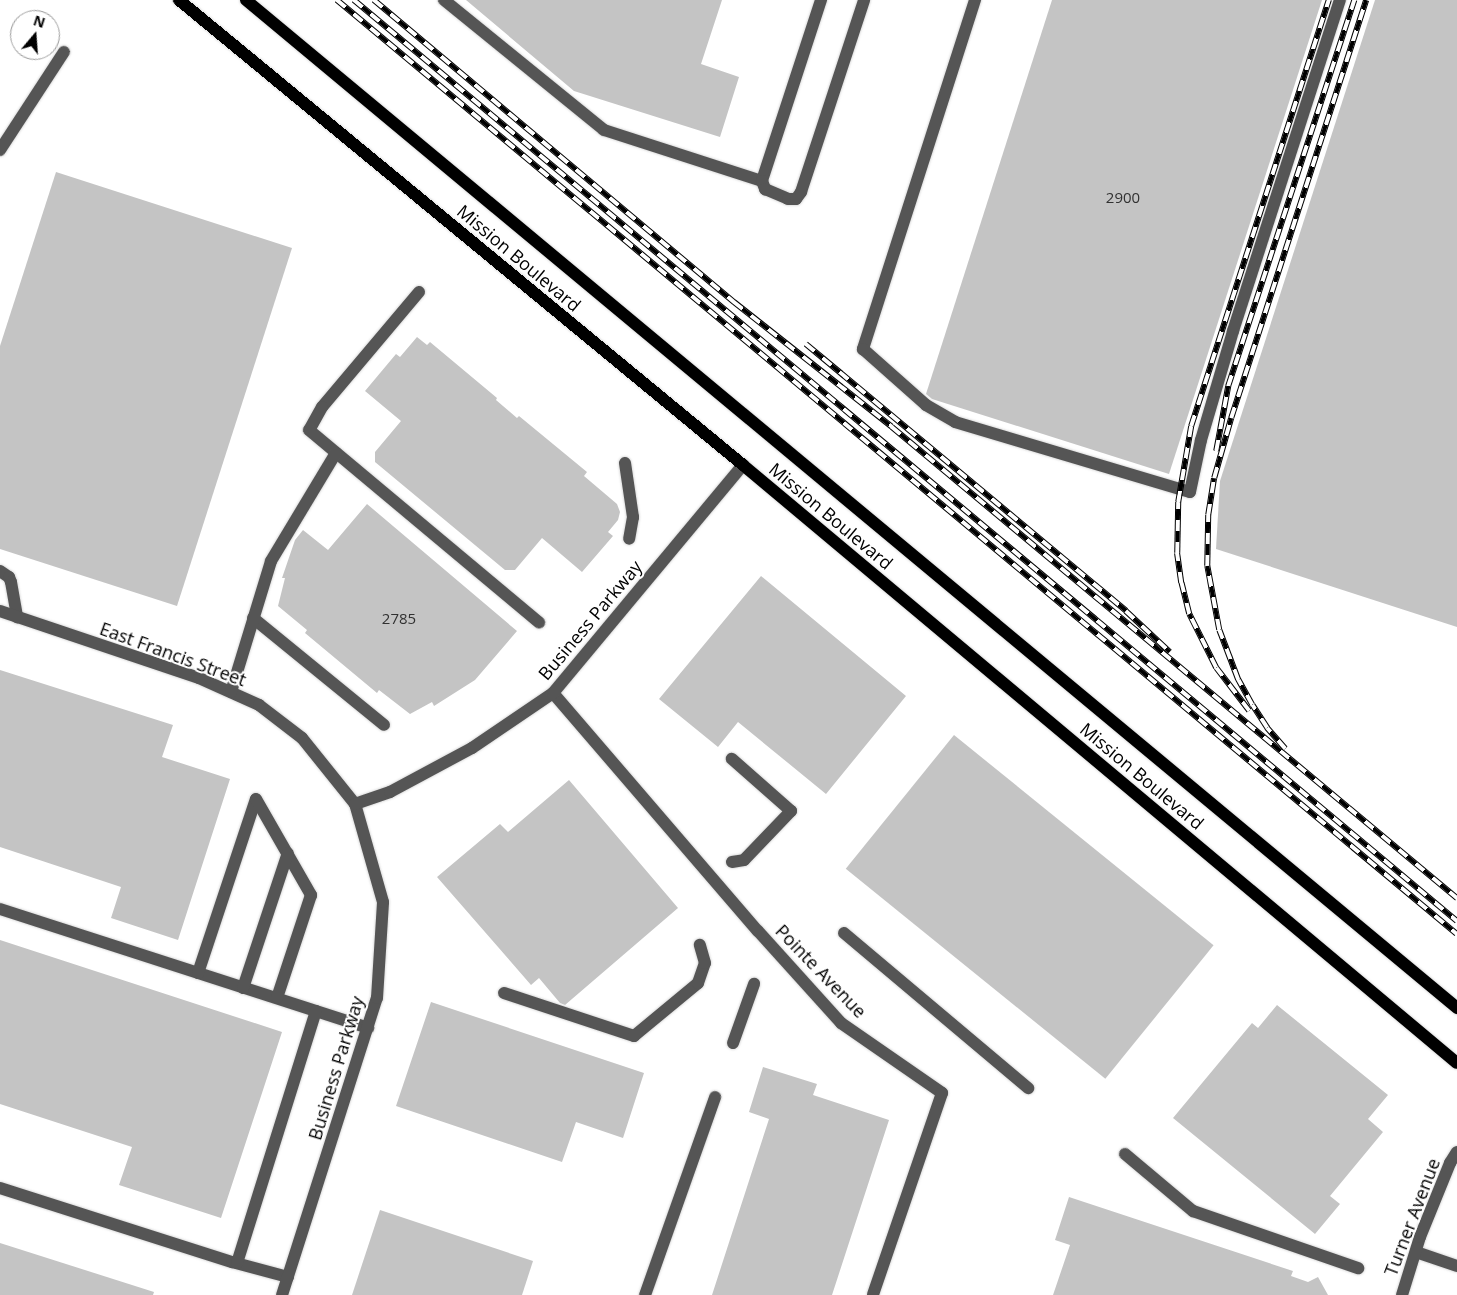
<!DOCTYPE html>
<html>
<head>
<meta charset="utf-8">
<style>
  body { margin:0 }
  #map { position:relative; width:1457px; height:1295px; overflow:hidden; background:#fff; font-family:"Open Sans",sans-serif }
  div>[style] { position:absolute }
  [style*='--x'] { left:calc(var(--x)*1px); top:calc(var(--y)*1px); width:calc(var(--w)*1px); rotate:calc(var(--a)*1deg) }
  .building>* { inset:0; background:#c4c4c4; transform-origin:0 0 }
  .roads { filter:drop-shadow(0 0 1px #dbdbdb) drop-shadow(0 0 1px #dbdbdb) }
  .minor>* { height:12px; margin:-6px; padding:0 6px; transform-origin:6px; border-radius:6px; background:#555 }
  .major>* { height:12px; margin:-6px; padding:0 6px; transform-origin:6px; border-radius:6px; background:#000 }
  .rail>* { height:5.5px; margin-top:-2.75px; transform-origin:0; background:repeating-linear-gradient(90deg,#fff 0 11px,#000 0 22px); box-sizing:border-box; border-block:1px solid #000 }
  span { translate:-50% -50%; white-space:nowrap; text-align:center; line-height:1.15; -webkit-text-stroke:4px #fff; paint-order:stroke }
  .number-label { font-size:15px; color:#313131 }
  .number-label span { -webkit-text-stroke-width:0 }
  .street-label { font-size:18px; color:#000 }
  .north { position:absolute; left:10px; top:10px; width:50px; height:50px; box-sizing:border-box; background:#fff; border:1px solid #999; border-radius:50%; rotate:18deg; font-size:14px; font-weight:700; line-height:20px; text-align:center; color:#000 }
  .north::after { content:''; display:block; margin:auto; width:18px; height:22px; background:#000; clip-path:polygon(50% 0,100% 100%,50% 72%,0 100%) }
</style>
</head>
<body>
<div id="map">
  <div class="building">
    <div style="clip-path:polygon(466px 0,722px 0,701px 64px,739px 77px,720px 137px,574px 91px)"></div>
    <div style="clip-path:polygon(1052px 0,1322px 0,1169px 474px,932px 399px,926px 394px)"></div>
    <div style="clip-path:polygon(1375px 0,1457px 0,1457px 627px,1216px 549px,1220px 481px)"></div>
    <div style="clip-path:polygon(56px 172px,292px 248px,177px 606px,0 549px,0 346px)"></div>
    <div style="clip-path:polygon(417px 337px,427px 345px,430px 342px,497px 398px,496px 400px,517px 418px,519px 416px,587px 472px,584px 476px,617px 504px,620px 512px,618px 520px,608px 532px,613px 536px,582px 572px,542px 538px,515px 570px,505px 570px,375px 462px,375px 452px,401px 421px,365px 391px,396px 354px,400px 357px)"></div>
    <div style="clip-path:polygon(367px 504px,517px 631px,475px 680px,434px 706px,432px 702px,410px 714px,379px 690px,377px 693px,305px 633px,307px 630px,278px 606px,285px 578px,282px 578px,295px 540px,303px 530px,328px 550px)"></div>
    <div style="clip-path:polygon(761px 576px,906px 696px,826px 794px,738px 722px,718px 747px,659px 699px)"></div>
    <div style="clip-path:polygon(0 670px,173px 725px,162px 757px,230px 779px,178px 940px,111px 918px,121px 887px,0 847px)"></div>
    <div style="left:954px;top:735px;width:334px;height:172px;rotate:39deg"></div>
    <div style="clip-path:polygon(569px 780px,678px 908px,565px 1005px,560px 1003px,539px 978px,531px 985px,437px 877px,500px 824px,508px 832px)"></div>
    <div style="clip-path:polygon(0 940px,282px 1032px,221px 1218px,119px 1185px,132px 1147px,0 1104px)"></div>
    <div style="clip-path:polygon(431px 1002px,644px 1073px,623px 1138px,576px 1122px,562px 1162px,396px 1106px)"></div>
    <div style="clip-path:polygon(1277px 1005px,1388px 1095px,1368px 1119px,1383px 1132px,1330px 1196px,1340px 1204px,1315px 1234px,1173px 1118px,1252px 1023px,1258px 1028px)"></div>
    <div style="clip-path:polygon(763px 1067px,817px 1084px,813px 1095px,889px 1120px,832px 1295px,712px 1295px,769px 1119px,749px 1112px)"></div>
    <div style="clip-path:polygon(1069px 1197px,1293px 1271px,1291px 1276px,1308px 1282px,1318px 1277px,1328px 1295px,1053px 1295px,1070px 1245px,1055px 1240px)"></div>
    <div style="clip-path:polygon(380px 1210px,533px 1261px,522px 1295px,352px 1295px)"></div>
    <div style="clip-path:polygon(0 1243px,154px 1292px,153px 1295px,0 1295px)"></div>
  </div>
  <div class="roads">
    <div class="minor">
      <div style="--x:444;--y:0;--w:206;--a:39.1"></div>
      <div style="--x:604;--y:130;--w:166;--a:17.9"></div>
      <div style="--x:821;--y:0;--w:190;--a:108.1"></div>
      <div style="--x:762;--y:181;--w:9;--a:69"></div>
      <div style="--x:765;--y:189;--w:25;--a:23"></div>
      <div style="--x:788;--y:199;--w:8;--a:0"></div>
      <div style="--x:796;--y:199;--w:9;--a:-54"></div>
      <div style="--x:801;--y:192;--w:202;--a:-71.8"></div>
      <div style="--x:975;--y:0;--w:367;--a:107.8"></div>
      <div style="--x:863;--y:349;--w:84;--a:41.6"></div>
      <div style="--x:926;--y:405;--w:34;--a:30"></div>
      <div style="--x:955;--y:422;--w:245;--a:16.6"></div>
      <div style="--x:1190;--y:492;--w:53;--a:-78.1"></div>
      <div style="--x:1201;--y:440;--w:114;--a:-73.6"></div>
      <div style="--x:1233;--y:331;--w:348;--a:-72.1"></div>
      <div style="--x:0;--y:150;--w:117;--a:-56.9"></div>
      <div style="--x:419;--y:292;--w:150;--a:130.1"></div>
      <div style="--x:322;--y:407;--w:26;--a:119"></div>
      <div style="--x:309;--y:430;--w:300;--a:39.9"></div>
      <div style="--x:625;--y:463;--w:55;--a:81.6"></div>
      <div style="--x:633;--y:517;--w:22;--a:100"></div>
      <div style="--x:0;--y:571;--w:11;--a:34"></div>
      <div style="--x:9;--y:577;--w:5;--a:68"></div>
      <div style="--x:11;--y:582;--w:36;--a:80"></div>
      <div style="--x:0;--y:611;--w:210;--a:18.6"></div>
      <div style="--x:199;--y:678;--w:66;--a:24.2"></div>
      <div style="--x:259;--y:705;--w:54;--a:37.5"></div>
      <div style="--x:302;--y:738;--w:85;--a:51.2"></div>
      <div style="--x:253;--y:618;--w:169;--a:39.2"></div>
      <div style="--x:231;--y:692;--w:137;--a:-73"></div>
      <div style="--x:271;--y:561;--w:126;--a:-59"></div>
      <div style="--x:553;--y:693;--w:314;--a:49.3"></div>
      <div style="--x:758;--y:931;--w:124;--a:47.9"></div>
      <div style="--x:841;--y:1023;--w:123;--a:34.7"></div>
      <div style="--x:942;--y:1093;--w:213;--a:108.9"></div>
      <div style="--x:732;--y:862;--w:12;--a:-9"></div>
      <div style="--x:744;--y:860;--w:68;--a:-46.2"></div>
      <div style="--x:791;--y:811;--w:79;--a:-138.6"></div>
      <div style="--x:0;--y:909;--w:387;--a:17.9"></div>
      <div style="--x:844;--y:933;--w:241;--a:40.1"></div>
      <div style="--x:198;--y:973;--w:183;--a:-71.6"></div>
      <div style="--x:256;--y:799;--w:111;--a:60.2"></div>
      <div style="--x:311;--y:895;--w:108;--a:108.3"></div>
      <div style="--x:243;--y:988;--w:142;--a:-71.6"></div>
      <div style="--x:504;--y:993;--w:137;--a:18.3"></div>
      <div style="--x:634;--y:1036;--w:83;--a:-39.6"></div>
      <div style="--x:698;--y:983;--w:21;--a:-71"></div>
      <div style="--x:705;--y:963;--w:19;--a:-106"></div>
      <div style="--x:733;--y:1043;--w:63;--a:-70.4"></div>
      <div style="--x:1125;--y:1154;--w:89;--a:40"></div>
      <div style="--x:1193;--y:1211;--w:175;--a:19.1"></div>
      <div style="--x:0;--y:1188;--w:244;--a:17.7"></div>
      <div style="--x:232;--y:1262;--w:58;--a:15"></div>
      <div style="--x:1416;--y:1252;--w:43;--a:18.9"></div>
      <div style="--x:237;--y:1263;--w:264;--a:-72.6"></div>
      <div style="--x:282;--y:1295;--w:312;--a:-72.3"></div>
      <div style="--x:377;--y:998;--w:96;--a:-86.4"></div>
      <div style="--x:383;--y:902;--w:102;--a:-105.9"></div>
      <div style="--x:355;--y:804;--w:37;--a:-19"></div>
      <div style="--x:390;--y:792;--w:93;--a:-28.2"></div>
      <div style="--x:472;--y:748;--w:98;--a:-34.2"></div>
      <div style="--x:553;--y:693;--w:297;--a:-50.2"></div>
      <div style="--x:645;--y:1295;--w:210;--a:-70.5"></div>
      <div style="--x:1402;--y:1295;--w:61;--a:-72.8"></div>
      <div style="--x:1420;--y:1237;--w:80;--a:-67.9"></div>
      <div style="--x:1450;--y:1163;--w:13;--a:-58"></div>
    </div>
    <div class="major">
      <div style="--x:179;--y:0;--w:731;--a:39.5"></div>
      <div style="--x:743;--y:465;--w:931;--a:39.95"></div>
      <div style="--x:246;--y:0;--w:1576;--a:39.77"></div>
    </div>
  </div>
  <div class="rail">
    <div style="--x:337;--y:0;--w:1458;--a:39.83"></div>
    <div style="--x:354;--y:0;--w:1437;--a:39.86"></div>
    <div style="--x:374;--y:0;--w:470;--a:40"></div>
    <div style="--x:734;--y:302;--w:201;--a:38.3"></div>
    <div style="--x:892;--y:427;--w:736;--a:39.82"></div>
    <div style="--x:806;--y:344;--w:417;--a:39.8"></div>
    <div style="--x:1126;--y:611;--w:60;--a:43"></div>
    <div style="--x:1216;--y:451;--w:66;--a:-79.5"></div>
    <div style="--x:1228;--y:386;--w:406;--a:-71.9"></div>
    <div style="--x:1249;--y:711;--w:54;--a:-127.5"></div>
    <div style="--x:1216;--y:668;--w:60;--a:-116.6"></div>
    <div style="--x:1189;--y:614;--w:32;--a:-104"></div>
    <div style="--x:1181;--y:583;--w:30;--a:-98"></div>
    <div style="--x:1177;--y:553;--w:51;--a:-88.9"></div>
    <div style="--x:1178;--y:502;--w:77;--a:-80.3"></div>
    <div style="--x:1191;--y:426;--w:448;--a:-72.1"></div>
    <div style="--x:1285;--y:749;--w:28;--a:-131"></div>
    <div style="--x:1267;--y:728;--w:27;--a:-123"></div>
    <div style="--x:1252;--y:705;--w:29;--a:-119"></div>
    <div style="--x:1238;--y:680;--w:53;--a:-110.8"></div>
    <div style="--x:1219;--y:630;--w:65;--a:-100.6"></div>
    <div style="--x:1207;--y:566;--w:51;--a:-88.9"></div>
    <div style="--x:1208;--y:515;--w:37;--a:-81"></div>
    <div style="--x:1214;--y:478;--w:62;--a:-74.2"></div>
    <div style="--x:1231;--y:418;--w:439;--a:-72.1"></div>
  </div>
  <div class="number-label">
    <span style="left:1123px;top:198px">2900</span>
    <span style="left:399px;top:619px">2785</span>
  </div>
  <div class="street-label">
    <span style="left:519px;top:258px;rotate:40deg">Mission Boulevard</span>
    <span style="left:831px;top:516px;rotate:40deg">Mission Boulevard</span>
    <span style="left:590px;top:620px;rotate:-50deg">Business Parkway</span>
    <span style="left:173px;top:654px;rotate:20deg">East Francis Street</span>
    <span style="left:1142px;top:776px;rotate:40deg">Mission Boulevard</span>
    <span style="left:821px;top:971px;rotate:46deg">Pointe Avenue</span>
    <span style="left:336px;top:1068px;rotate:-73deg">Business Parkway</span>
    <span style="left:1412px;top:1217px;rotate:-69deg">Turner Avenue</span>
  </div>
  <div class="north">N</div>
</div>
</body>
</html>
